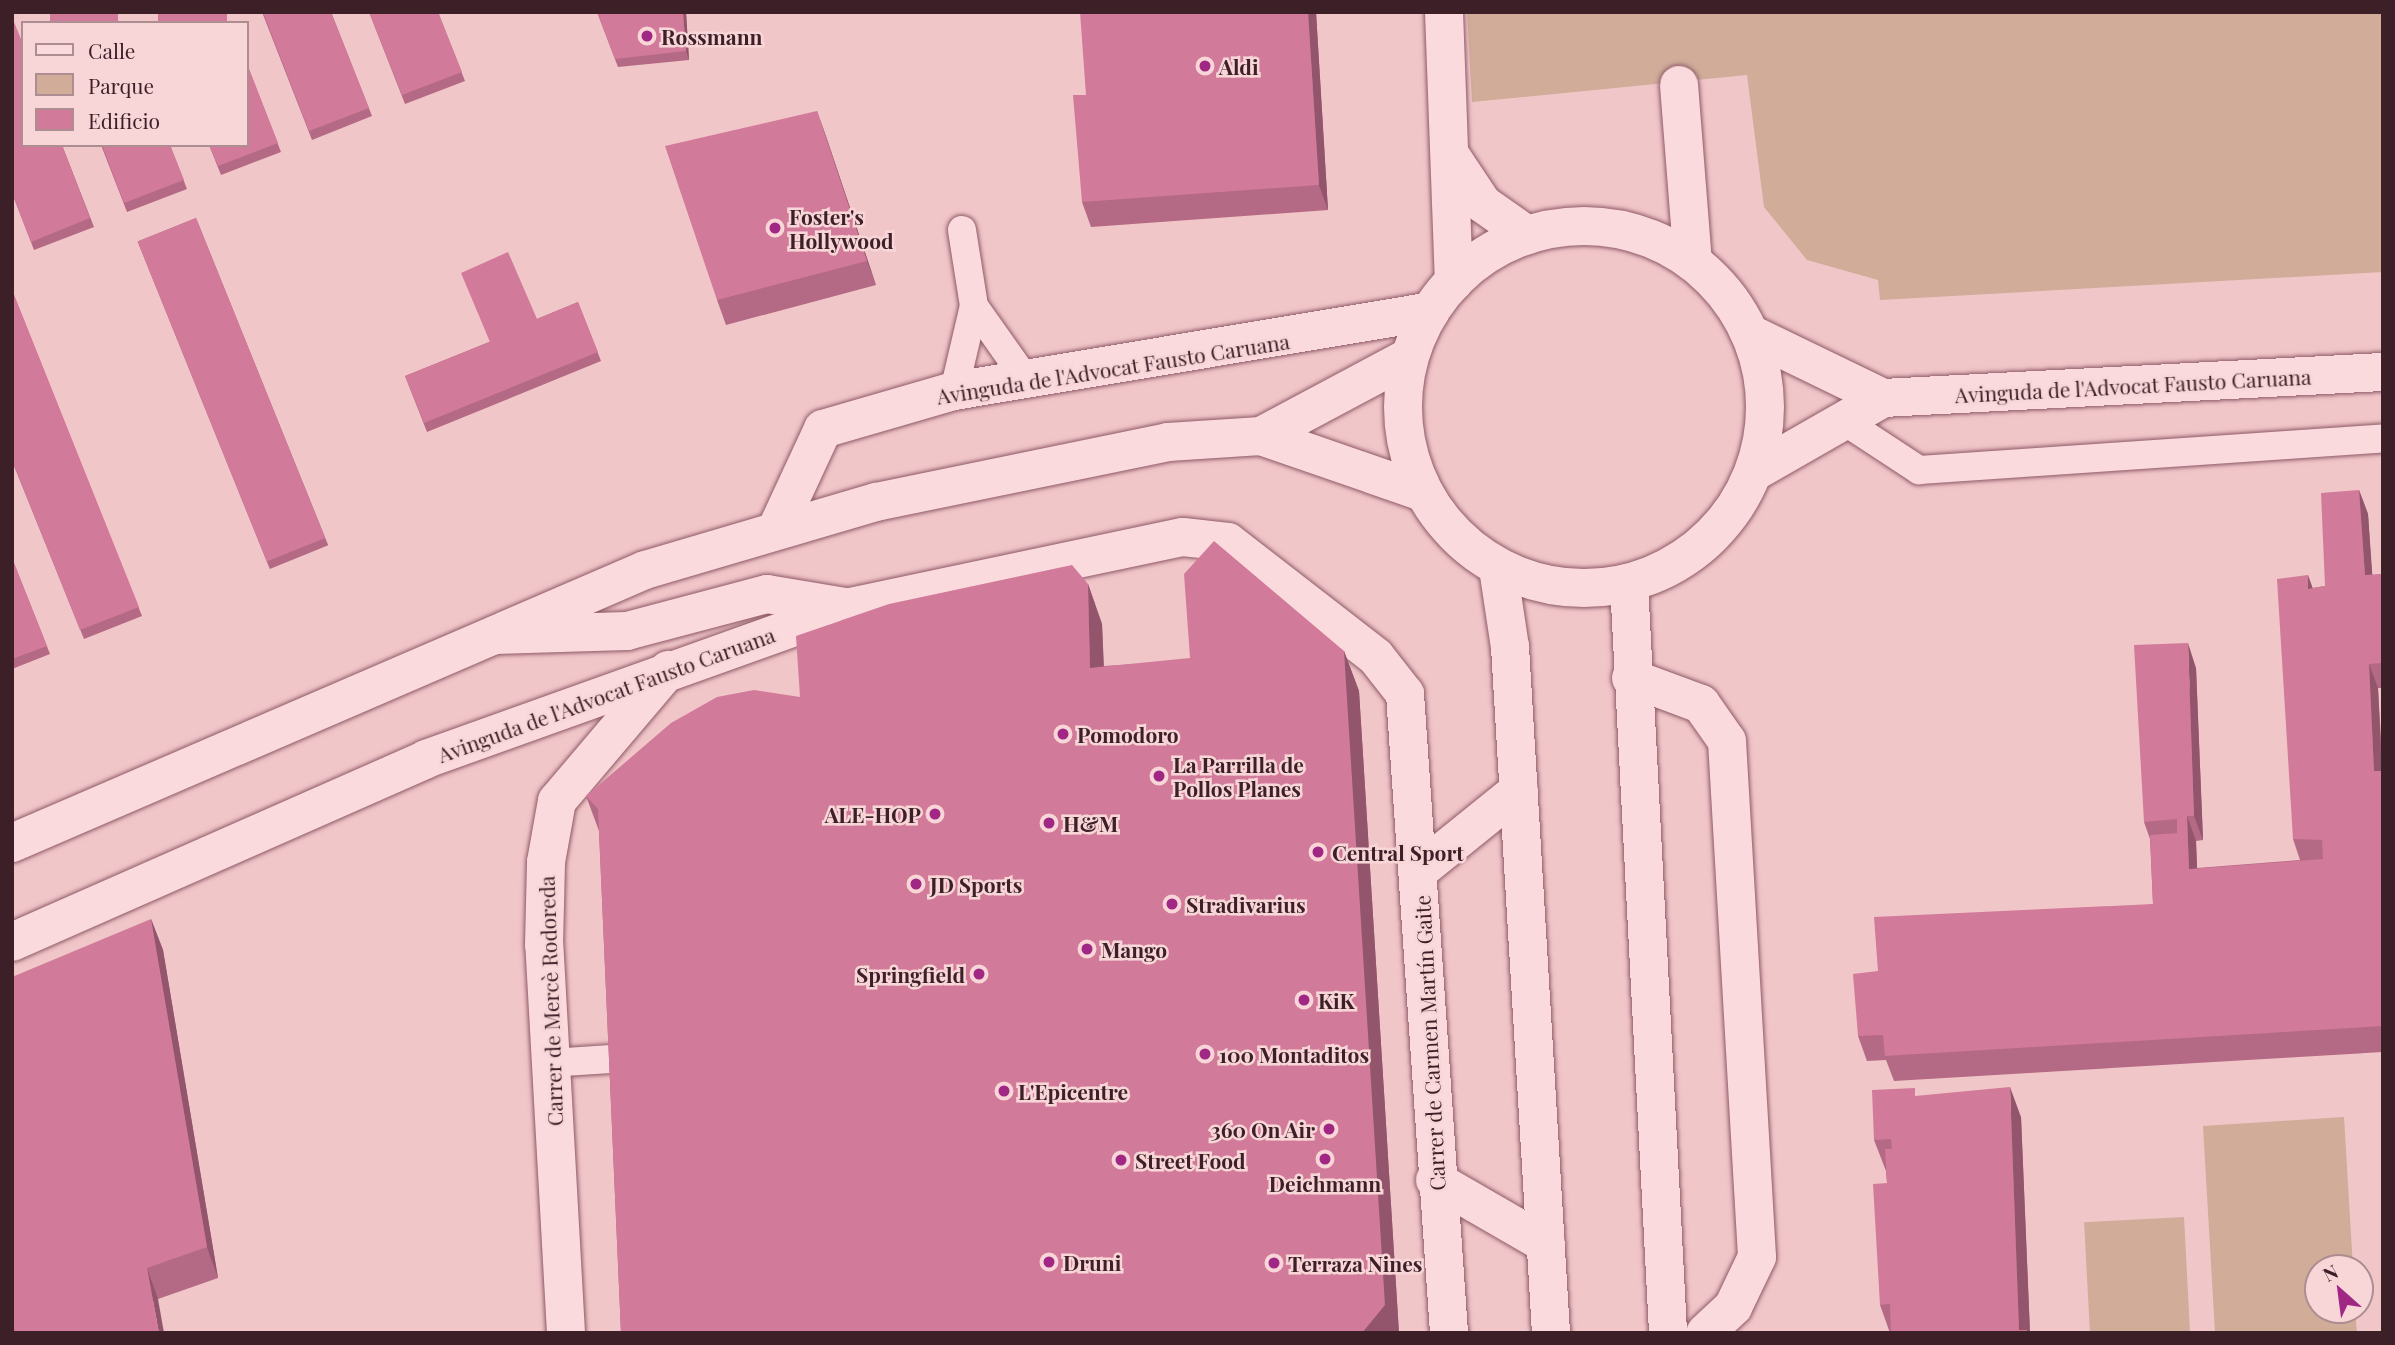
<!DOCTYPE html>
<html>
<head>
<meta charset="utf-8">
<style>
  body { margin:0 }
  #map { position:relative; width:2395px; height:1345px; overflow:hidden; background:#f1c6c9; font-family:"Playfair Display",serif }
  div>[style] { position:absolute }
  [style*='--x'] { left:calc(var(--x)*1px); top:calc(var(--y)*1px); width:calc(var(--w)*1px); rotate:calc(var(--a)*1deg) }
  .green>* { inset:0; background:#d0ac99; transform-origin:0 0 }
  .roads { filter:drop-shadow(0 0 2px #8e5a67) drop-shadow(0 0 2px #8e5a67) }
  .lane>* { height:28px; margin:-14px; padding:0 14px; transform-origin:14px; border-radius:14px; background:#fbdadd }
  .street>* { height:38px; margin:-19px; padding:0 19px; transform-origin:19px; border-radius:19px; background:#fbdadd }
  .secondary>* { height:38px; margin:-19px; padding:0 19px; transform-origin:19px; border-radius:19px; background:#fbdadd }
  .secondary>.ring { margin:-19px; padding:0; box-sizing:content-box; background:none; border:38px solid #fbdadd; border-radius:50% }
  .wall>* { inset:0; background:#b46984; transform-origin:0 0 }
  .shaded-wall>* { inset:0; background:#92556b }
  .building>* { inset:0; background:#d17a99; transform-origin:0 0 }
  .dots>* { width:19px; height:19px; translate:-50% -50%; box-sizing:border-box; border:4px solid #f8d6d8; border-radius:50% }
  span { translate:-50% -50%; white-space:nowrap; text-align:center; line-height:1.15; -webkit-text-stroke:5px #f8d6d8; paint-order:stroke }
  .poi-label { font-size:21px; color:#3d1f28; font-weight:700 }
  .left { translate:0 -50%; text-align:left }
  .right { translate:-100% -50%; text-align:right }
  .street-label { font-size:21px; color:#3d1f28 }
  .frame { position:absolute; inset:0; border:14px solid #3d1f28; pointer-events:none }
  .legend { position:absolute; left:21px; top:21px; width:228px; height:126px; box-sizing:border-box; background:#f8d6d8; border:2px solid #ad8d92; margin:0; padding:9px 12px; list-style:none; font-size:21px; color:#3d1f28 }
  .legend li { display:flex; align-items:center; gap:14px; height:35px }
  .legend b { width:35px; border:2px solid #ad8d92 }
  .north { position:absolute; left:2304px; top:1254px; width:70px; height:70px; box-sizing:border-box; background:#f8d6d8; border:2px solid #ad8d92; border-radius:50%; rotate:332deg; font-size:19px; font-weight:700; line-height:28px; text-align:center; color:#3d1f28 }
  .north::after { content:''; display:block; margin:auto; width:24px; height:32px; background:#a12785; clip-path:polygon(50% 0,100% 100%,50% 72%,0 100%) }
</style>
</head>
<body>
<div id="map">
  <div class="green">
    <div style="clip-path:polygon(1467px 12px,2383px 12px,2383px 272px,1880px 300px,1878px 280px,1807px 260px,1764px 207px,1747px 75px,1472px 102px)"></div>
    <div style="clip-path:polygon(2344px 1117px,2353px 1268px,2318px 1268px,2318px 1310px,2355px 1310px,2357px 1333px,2215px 1333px,2203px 1126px)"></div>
    <div style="left:2184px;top:1217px;width:116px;height:100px;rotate:87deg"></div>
  </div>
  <div class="roads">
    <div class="lane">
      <div style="--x:974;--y:306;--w:92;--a:54.8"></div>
      <div style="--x:954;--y:391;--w:87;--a:-76.8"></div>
      <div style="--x:974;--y:306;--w:77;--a:-99"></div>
      <div style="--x:1844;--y:421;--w:90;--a:33.2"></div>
      <div style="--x:1919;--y:470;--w:465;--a:-3.9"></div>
      <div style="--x:550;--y:1063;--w:62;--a:-3.7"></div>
    </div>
    <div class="street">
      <div style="--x:1444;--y:12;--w:270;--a:87.9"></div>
      <div style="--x:1679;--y:85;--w:177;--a:85.5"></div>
      <div style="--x:1453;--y:159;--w:54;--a:56.3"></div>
      <div style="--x:1483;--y:204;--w:54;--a:35.2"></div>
      <div style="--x:777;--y:528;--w:109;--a:-65.1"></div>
      <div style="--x:823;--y:429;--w:136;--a:-16.2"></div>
      <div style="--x:954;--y:391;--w:483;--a:-9.5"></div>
      <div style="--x:495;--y:635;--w:132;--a:-1.7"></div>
      <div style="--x:627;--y:631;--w:145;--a:-14.8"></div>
      <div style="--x:767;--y:594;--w:79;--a:9.5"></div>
      <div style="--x:1631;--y:678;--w:75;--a:20.4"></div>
      <div style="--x:1701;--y:704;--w:45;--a:54.9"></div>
      <div style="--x:1727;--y:741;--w:517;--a:86.67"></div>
      <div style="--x:1757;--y:1257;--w:55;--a:115.6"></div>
      <div style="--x:1733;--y:1307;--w:38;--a:137"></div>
      <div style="--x:12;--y:942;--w:453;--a:-23.8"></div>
      <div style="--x:426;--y:759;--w:450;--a:-19.7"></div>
      <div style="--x:850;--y:607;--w:340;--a:-11.9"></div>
      <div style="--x:1183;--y:537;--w:45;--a:6.3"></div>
      <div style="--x:1228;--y:542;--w:187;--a:37.8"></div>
      <div style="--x:1376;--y:657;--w:47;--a:51.9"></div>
      <div style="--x:1405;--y:694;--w:641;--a:86.06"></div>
      <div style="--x:566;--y:1333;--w:389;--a:-93.2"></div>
      <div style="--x:544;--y:945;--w:83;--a:-88.6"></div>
      <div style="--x:546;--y:862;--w:62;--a:-79.8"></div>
      <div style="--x:557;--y:801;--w:172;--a:-49.7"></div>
    </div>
    <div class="secondary">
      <div class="ring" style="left:1403px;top:226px;width:324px;height:324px"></div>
      <div style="--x:1751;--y:334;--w:147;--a:25.9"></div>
      <div style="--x:1261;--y:436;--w:168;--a:-28.1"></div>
      <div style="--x:1754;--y:472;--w:149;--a:-29.8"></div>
      <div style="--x:1883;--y:398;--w:501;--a:-2.98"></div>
      <div style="--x:1498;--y:568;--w:80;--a:81.4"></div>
      <div style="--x:1510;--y:647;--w:687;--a:86.58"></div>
      <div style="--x:1629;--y:583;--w:751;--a:87.02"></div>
      <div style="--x:12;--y:843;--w:689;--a:-23.33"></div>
      <div style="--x:645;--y:570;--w:241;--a:-16.4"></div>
      <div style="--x:876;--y:502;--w:298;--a:-11.6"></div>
      <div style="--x:1168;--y:442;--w:93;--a:-3.7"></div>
      <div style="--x:1261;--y:436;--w:171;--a:19.1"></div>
      <div style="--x:1420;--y:870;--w:127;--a:-38.9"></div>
      <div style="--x:1435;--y:1180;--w:128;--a:30"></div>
    </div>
  </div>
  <div class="wall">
    <div style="clip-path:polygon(262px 12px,331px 12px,372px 116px,312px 140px)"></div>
    <div style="clip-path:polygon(369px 12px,438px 12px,465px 81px,405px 104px)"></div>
    <div style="clip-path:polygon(597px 12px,686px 12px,689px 60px,618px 67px)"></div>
    <div style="clip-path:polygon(1316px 12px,1328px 210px,1091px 227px,1082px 202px,1086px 95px)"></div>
    <div style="clip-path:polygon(247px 64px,281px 152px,221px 175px,209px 145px)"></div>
    <div style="clip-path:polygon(817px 111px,876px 285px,726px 325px,717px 300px)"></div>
    <div style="clip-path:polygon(62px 145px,94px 227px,34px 250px,12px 193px)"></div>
    <div style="clip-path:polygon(101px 145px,170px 145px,187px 189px,127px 212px)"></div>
    <div style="left:196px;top:218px;width:353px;height:63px;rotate:68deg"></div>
    <div style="clip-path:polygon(12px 290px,142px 616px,84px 639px,12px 461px)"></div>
    <div style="clip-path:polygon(578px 302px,601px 361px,427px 432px,405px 376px,489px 342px,537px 319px)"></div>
    <div style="clip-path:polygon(2359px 490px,2368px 514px,2372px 575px,2383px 574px,2383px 688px,2378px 688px,2383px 771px,2383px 1052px,1894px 1081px,1886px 1060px,1867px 1061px,1858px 1036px,1878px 971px,2153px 904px,2150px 839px,2144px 822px,2196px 668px,2203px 840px,2196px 841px,2197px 868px,2300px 860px,2293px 839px,2312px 588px,2325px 586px)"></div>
    <div style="clip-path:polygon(12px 558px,50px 654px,12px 669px)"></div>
    <div style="clip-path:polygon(1088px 584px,1102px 624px,1104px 666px,1344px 651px,1359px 691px,1399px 1333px,621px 1333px,599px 831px,586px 796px,800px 697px)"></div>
    <div style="clip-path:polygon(151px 919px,163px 950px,218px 1278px,158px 1299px,12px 1333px)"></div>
    <div style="clip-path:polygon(1917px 1096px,2021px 1117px,2030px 1333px,1890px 1333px,1880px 1305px,1887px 1183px,1886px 1171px,1874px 1140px)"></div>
  </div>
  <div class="shaded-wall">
    <div style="clip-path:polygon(683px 12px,686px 12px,689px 60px,686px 51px)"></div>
    <div style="clip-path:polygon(1308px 12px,1316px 12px,1328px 210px,1319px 185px)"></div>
    <div style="clip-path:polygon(817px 111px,826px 136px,876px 285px,867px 261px)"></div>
    <div style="clip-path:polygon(2359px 490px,2368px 514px,2374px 599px,2365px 575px)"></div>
    <div style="clip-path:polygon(2308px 575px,2317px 600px,2308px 589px)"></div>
    <div style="clip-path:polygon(1088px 584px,1102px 624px,1105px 708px,1090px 668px)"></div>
    <div style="clip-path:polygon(2188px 643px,2196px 668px,2203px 840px,2194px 816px)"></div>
    <div style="clip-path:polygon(1344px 651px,1359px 691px,1399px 1333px,1362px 1333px)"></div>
    <div style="clip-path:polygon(2369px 664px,2378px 688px,2383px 795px,2374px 771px)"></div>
    <div style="clip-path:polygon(2187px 816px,2196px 841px,2198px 893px,2189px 869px)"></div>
    <div style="clip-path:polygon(151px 919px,163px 950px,218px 1278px,207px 1247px)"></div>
    <div style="clip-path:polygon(2010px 1087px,2021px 1117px,2030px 1333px,2020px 1333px,2019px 1330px)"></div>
    <div style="clip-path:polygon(147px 1268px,158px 1299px,164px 1333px,159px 1333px)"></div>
  </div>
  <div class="building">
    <div style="left:50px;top:12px;width:68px;height:12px"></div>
    <div style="left:158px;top:12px;width:69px;height:12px"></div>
    <div style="clip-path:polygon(263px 12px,331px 12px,369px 108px,309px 131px)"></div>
    <div style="clip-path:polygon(369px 12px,438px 12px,462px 72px,402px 95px)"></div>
    <div style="clip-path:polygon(597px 12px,683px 12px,686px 51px,615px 59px)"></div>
    <div style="clip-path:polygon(1080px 12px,1308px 12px,1319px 185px,1082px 202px,1073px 95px,1086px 95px)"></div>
    <div style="clip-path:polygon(12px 17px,23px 44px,23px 145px,62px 145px,90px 218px,31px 242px,12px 193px)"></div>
    <div style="clip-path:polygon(247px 64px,278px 143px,218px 166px,209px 145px,247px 145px)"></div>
    <div style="clip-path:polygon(817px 111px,867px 261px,717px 300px,665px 146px)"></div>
    <div style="clip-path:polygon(102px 145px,170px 145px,184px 180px,124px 203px)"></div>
    <div style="left:196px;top:218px;width:345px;height:63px;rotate:68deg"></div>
    <div style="clip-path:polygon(508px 252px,537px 319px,578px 302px,598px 352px,424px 423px,405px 376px,490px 342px,461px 273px)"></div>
    <div style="clip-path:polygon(12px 290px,139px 607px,80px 630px,12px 460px)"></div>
    <div style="clip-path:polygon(2359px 490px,2365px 575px,2383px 574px,2383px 663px,2369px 664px,2374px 771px,2383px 771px,2383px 1026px,1885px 1056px,1883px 1035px,1858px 1036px,1853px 974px,1878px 971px,1874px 917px,2153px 904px,2150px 835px,2177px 833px,2177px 819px,2144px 822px,2134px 645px,2188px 643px,2194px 816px,2187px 816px,2189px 869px,2323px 859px,2322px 840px,2293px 839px,2277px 579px,2308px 575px,2308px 589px,2325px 586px,2321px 493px)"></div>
    <div style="clip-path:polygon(1214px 541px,1344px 651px,1385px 1305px,1362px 1333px,621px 1333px,598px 809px,586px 796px,671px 723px,717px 697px,754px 690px,800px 697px,796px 636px,889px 604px,1072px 565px,1088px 584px,1090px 668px,1190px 658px,1184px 574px)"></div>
    <div style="clip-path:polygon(12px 558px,47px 646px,12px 659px)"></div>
    <div style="clip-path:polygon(151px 919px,207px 1247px,147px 1268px,159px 1333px,12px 1333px,12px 977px)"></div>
    <div style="clip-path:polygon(2010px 1087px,2019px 1330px,2027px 1330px,2027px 1333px,1891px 1333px,1890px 1304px,1880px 1305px,1873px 1184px,1887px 1183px,1885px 1149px,1892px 1149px,1891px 1139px,1874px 1140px,1872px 1090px,1915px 1088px,1915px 1096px)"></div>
  </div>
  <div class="dots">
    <div style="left:647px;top:36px;background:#a12785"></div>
    <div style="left:1205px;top:66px;background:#a12785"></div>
    <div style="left:775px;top:228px;background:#a12785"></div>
    <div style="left:1063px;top:734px;background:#a12785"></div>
    <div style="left:1159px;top:776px;background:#a12785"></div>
    <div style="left:935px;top:814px;background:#a12785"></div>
    <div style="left:1049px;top:823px;background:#a12785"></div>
    <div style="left:1318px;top:852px;background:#a12785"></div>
    <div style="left:916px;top:884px;background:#a12785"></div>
    <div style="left:1172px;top:904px;background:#a12785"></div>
    <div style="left:1087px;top:949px;background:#a12785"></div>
    <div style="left:979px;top:974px;background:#a12785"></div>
    <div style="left:1304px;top:1000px;background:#a12785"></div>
    <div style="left:1205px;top:1054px;background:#a12785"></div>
    <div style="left:1004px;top:1091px;background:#a12785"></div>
    <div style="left:1329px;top:1129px;background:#a12785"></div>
    <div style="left:1325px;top:1159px;background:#a12785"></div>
    <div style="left:1121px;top:1160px;background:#a12785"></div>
    <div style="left:1049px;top:1262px;background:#a12785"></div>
    <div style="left:1274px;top:1263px;background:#a12785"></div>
  </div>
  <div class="poi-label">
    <span class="left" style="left:661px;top:36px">Rossmann</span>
    <span class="left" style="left:1219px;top:66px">Aldi</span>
    <span class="left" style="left:789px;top:228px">Foster's<br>Hollywood</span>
    <span class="left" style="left:1077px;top:734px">Pomodoro</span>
    <span class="left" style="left:1173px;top:776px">La Parrilla de<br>Pollos Planes</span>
    <span class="right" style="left:921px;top:814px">ALE-HOP</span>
    <span class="left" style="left:1063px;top:823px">H&amp;M</span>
    <span class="left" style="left:1332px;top:852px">Central Sport</span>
    <span class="left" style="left:930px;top:884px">JD Sports</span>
    <span class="left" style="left:1186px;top:904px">Stradivarius</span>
    <span class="left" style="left:1101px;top:949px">Mango</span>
    <span class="right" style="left:965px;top:974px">Springfield</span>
    <span class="left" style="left:1318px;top:1000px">KiK</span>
    <span class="left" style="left:1219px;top:1054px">100 Montaditos</span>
    <span class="left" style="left:1018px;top:1091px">L'Epicentre</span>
    <span class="right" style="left:1315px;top:1129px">360 On Air</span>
    <span class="left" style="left:1135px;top:1160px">Street Food</span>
    <span style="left:1325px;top:1183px">Deichmann</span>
    <span class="left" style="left:1063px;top:1262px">Druni</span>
    <span class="left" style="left:1288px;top:1263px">Terraza Nines</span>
  </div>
  <div class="street-label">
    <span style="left:1113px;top:368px;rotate:-9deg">Avinguda de l'Advocat Fausto Caruana</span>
    <span style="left:2133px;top:385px;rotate:-3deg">Avinguda de l'Advocat Fausto Caruana</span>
    <span style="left:606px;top:694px;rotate:-20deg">Avinguda de l'Advocat Fausto Caruana</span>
    <span style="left:550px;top:1001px;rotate:-92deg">Carrer de Mercè Rodoreda</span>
    <span style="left:1429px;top:1043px;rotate:-93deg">Carrer de Carmen Martín Gaite</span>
  </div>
  <div class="frame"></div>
  <ul class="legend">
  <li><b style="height:9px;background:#fbdadd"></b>Calle</li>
  <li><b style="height:19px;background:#d0ac99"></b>Parque</li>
  <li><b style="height:19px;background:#d17a99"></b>Edificio</li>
  </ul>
  <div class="north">N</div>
</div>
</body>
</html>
